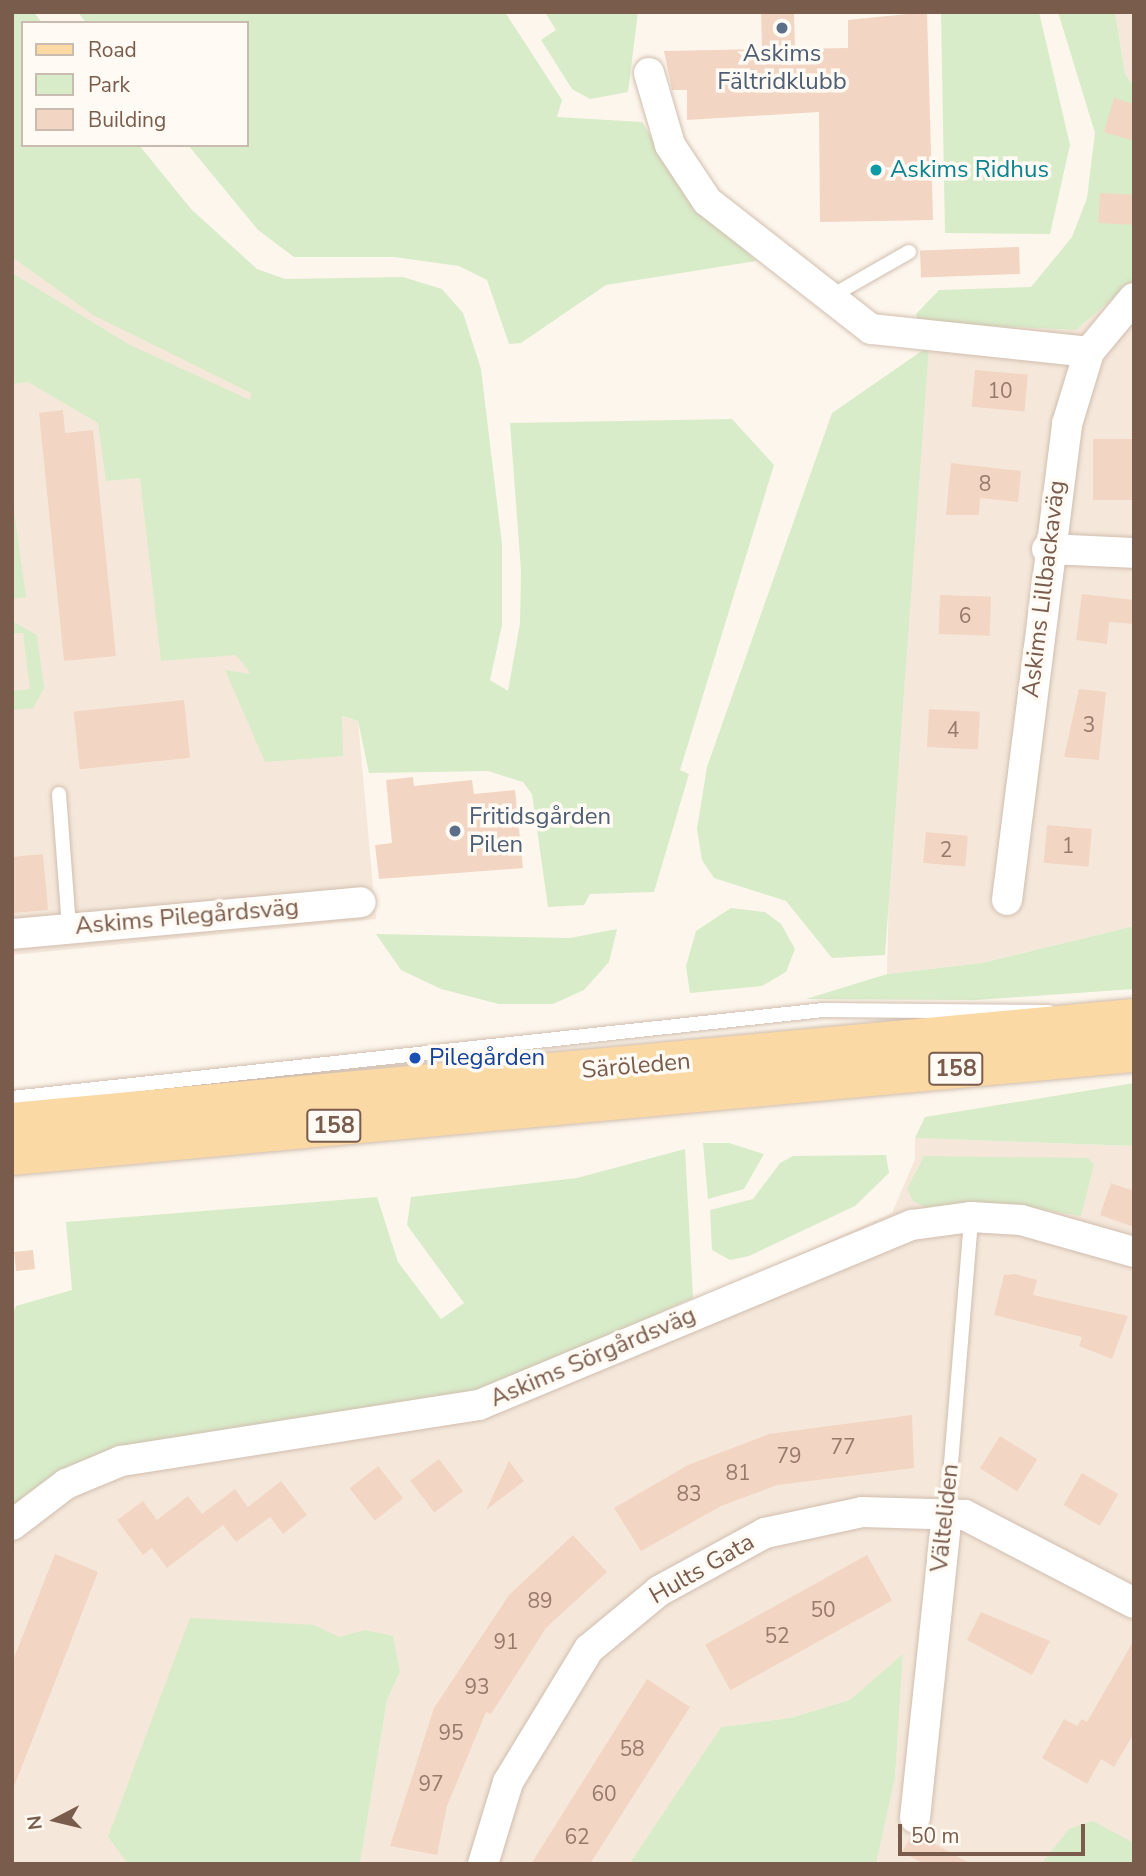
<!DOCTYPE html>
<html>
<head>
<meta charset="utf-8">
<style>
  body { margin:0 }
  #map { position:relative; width:1146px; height:1876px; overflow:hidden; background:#fdf6ec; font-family:"Nunito Sans",sans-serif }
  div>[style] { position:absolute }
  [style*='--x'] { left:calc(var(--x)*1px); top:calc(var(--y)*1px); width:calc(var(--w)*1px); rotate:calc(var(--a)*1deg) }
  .residential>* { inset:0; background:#f5e8da }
  .green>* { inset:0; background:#d8ecc9 }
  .building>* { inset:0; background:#f3d5c3; transform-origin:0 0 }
  .roads { filter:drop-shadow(0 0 2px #d1beb0) drop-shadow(0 0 2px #d1beb0) }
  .service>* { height:14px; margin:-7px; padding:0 7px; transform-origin:7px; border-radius:7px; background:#fff }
  .minor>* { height:30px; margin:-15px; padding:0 15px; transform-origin:15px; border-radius:15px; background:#fff }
  .primary>* { height:38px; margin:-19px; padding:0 19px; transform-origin:19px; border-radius:19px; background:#fbd9a5 }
  .dots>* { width:19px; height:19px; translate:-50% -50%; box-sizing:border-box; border:4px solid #fffaf3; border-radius:50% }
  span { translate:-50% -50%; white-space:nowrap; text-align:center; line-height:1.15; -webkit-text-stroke:7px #fffaf3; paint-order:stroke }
  .number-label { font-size:21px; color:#987a6a }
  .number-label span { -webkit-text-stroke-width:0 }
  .shield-label span { padding:2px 5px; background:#fffaf3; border:2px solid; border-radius:5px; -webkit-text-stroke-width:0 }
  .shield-label { font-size:23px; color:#7a5c4d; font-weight:700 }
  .service-label { font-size:24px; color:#4e5e75 }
  .left { translate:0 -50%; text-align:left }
  .culture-label { font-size:24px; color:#0d838f }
  .street-label { font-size:24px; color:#7a5c4d }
  .transit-label { font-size:24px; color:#164399 }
  .frame { position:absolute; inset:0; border:14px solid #7a5c4d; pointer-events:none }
  .legend { position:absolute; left:21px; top:21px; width:228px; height:126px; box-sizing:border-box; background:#fffaf3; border:2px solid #cabbb1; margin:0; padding:9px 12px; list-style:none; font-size:21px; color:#7a5c4d }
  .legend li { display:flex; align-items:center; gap:14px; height:35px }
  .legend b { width:35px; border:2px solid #cabbb1 }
  .north { position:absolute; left:21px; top:1785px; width:70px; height:70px; -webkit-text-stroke:5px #fffaf3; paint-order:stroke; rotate:263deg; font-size:19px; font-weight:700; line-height:28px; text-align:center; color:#7a5c4d }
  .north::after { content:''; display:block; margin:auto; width:24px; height:32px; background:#7a5c4d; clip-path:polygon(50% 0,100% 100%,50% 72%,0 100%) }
  .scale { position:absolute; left:898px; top:1824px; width:187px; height:32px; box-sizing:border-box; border:4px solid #7a5c4d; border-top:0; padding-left:9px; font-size:21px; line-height:24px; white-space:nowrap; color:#7a5c4d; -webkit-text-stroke:5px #fffaf3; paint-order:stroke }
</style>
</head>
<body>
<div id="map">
  <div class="residential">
    <div style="clip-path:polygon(1115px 12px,1134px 12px,1134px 86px,1125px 74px)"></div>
    <div style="clip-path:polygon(12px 155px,253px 382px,341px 716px,358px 721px,376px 919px,12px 955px)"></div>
    <div style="clip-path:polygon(1134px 280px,1134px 926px,982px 963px,887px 974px,891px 798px,929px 346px,967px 326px,1076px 330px)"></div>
    <div style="clip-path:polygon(915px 1138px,1134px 1146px,1134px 1864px,876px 1864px,895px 1778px,903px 1655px,851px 1700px,790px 1718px,721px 1727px,629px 1864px,360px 1864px,387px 1700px,400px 1672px,242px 1864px,12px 1864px,12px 1511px,56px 1477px,553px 1364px,892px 1213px,915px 1159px)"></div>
  </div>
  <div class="green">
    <div style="clip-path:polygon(12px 12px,34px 12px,42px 23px,23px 23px,23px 145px,139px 145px,191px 209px,257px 269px,285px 279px,403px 277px,442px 289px,463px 313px,481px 369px,502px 544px,502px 625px,490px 680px,508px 691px,520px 623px,521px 570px,510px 423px,732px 419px,774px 465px,680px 770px,689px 774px,654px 892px,590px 894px,584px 905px,548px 907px,532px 794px,523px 782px,488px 771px,369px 773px,358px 721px,342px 716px,343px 756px,265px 762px,225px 670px,251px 674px,236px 655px,161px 661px,140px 478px,106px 481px,98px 423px,28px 382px,12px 384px,12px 273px,130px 345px,250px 400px,251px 393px,93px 315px,12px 257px)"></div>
    <div style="clip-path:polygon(78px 12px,505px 12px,562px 100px,557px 117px,642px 122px,683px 188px,756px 261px,606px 285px,521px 343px,509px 344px,487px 280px,459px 266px,394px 257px,294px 257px,258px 230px,188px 145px,247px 145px,247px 23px,86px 23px)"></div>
    <div style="clip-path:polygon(545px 12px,638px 12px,628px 92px,590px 99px,572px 89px,541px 40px,556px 30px)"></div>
    <div style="clip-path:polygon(941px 12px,1039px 12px,1070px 145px,1050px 234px,945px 233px)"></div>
    <div style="clip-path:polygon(1058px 12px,1115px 12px,1125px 74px,1134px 86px,1134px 280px,1076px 330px,918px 323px,916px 314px,939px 290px,1031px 287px,1072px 237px,1087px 198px,1095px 133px)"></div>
    <div style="clip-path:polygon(929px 346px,885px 955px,832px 958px,786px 901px,714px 878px,702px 860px,697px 829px,707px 767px,832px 413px)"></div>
    <div style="clip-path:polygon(12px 496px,26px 597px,12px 599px)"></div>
    <div style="clip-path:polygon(12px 621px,37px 635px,44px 688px,33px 708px,12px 710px,12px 691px,30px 689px,23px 633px,12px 633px)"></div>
    <div style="clip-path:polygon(731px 908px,765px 912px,781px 924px,795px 949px,786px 972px,762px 986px,690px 993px,686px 966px,696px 931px)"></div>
    <div style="clip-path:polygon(1134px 926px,1134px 989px,976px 1000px,806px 999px,887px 974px,982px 963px)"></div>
    <div style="clip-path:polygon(617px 929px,609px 962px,584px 990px,553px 1004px,499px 1004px,441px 989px,401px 970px,376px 934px,570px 938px)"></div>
    <div style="clip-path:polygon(1134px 1083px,1134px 1146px,915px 1138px,925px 1117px)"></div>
    <div style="clip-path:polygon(703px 1143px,729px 1143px,764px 1154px,744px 1189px,708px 1199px)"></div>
    <div style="clip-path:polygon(685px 1149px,693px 1298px,478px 1392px,153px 1441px,12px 1511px,12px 1316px,16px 1306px,72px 1290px,66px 1222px,377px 1197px,398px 1262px,441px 1319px,464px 1303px,407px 1225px,411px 1197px,577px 1178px)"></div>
    <div style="clip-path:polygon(886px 1155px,889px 1173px,855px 1206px,749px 1256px,730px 1260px,712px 1250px,710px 1210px,753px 1199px,780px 1163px,793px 1156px)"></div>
    <div style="clip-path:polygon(924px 1156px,1088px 1158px,1094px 1165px,1081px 1216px,1010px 1205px,932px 1210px,913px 1201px,907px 1189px)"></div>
    <div style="clip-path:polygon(190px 1618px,314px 1625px,339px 1637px,365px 1630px,393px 1636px,400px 1672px,387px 1700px,360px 1864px,128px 1864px,108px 1837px)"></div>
    <div style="clip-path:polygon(903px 1654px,895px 1778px,876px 1864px,629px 1864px,721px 1727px,790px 1718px,850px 1700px)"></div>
    <div style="clip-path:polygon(1093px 1821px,1134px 1843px,1134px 1864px,1041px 1864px,1069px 1829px)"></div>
  </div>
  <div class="building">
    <div style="clip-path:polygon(761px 12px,794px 12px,795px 49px,848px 48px,848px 20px,927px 12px,933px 220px,820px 222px,819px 112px,687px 120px,687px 90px,672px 90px,664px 51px,762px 49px)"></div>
    <div style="clip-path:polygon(1114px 98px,1134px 104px,1134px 141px,1104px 132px)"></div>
    <div style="left:1100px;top:193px;width:34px;height:30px;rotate:3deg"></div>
    <div style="left:1019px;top:247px;width:27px;height:99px;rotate:88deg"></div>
    <div style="left:975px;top:370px;width:53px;height:37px;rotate:5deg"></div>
    <div style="clip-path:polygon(63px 410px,65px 433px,93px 430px,116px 656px,64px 661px,39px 413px)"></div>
    <div style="left:1093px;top:439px;width:41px;height:61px"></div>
    <div style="clip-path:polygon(951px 463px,1021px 471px,1018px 502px,980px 498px,979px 515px,946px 515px)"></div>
    <div style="clip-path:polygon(1082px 594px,1134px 600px,1134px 624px,1109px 622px,1107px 644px,1076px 640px)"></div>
    <div style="left:940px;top:595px;width:51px;height:39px;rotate:2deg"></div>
    <div style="clip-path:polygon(1079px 689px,1106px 692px,1099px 760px,1064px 757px)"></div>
    <div style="left:184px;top:700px;width:58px;height:111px;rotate:84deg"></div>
    <div style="left:929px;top:709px;width:51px;height:38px;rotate:3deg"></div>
    <div style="clip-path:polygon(413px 777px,414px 786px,472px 780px,474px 794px,515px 790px,523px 868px,379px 879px,375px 845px,392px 843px,386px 780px)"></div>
    <div style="left:1047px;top:825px;width:45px;height:38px;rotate:5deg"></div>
    <div style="left:926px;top:832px;width:42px;height:31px;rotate:5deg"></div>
    <div style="clip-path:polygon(43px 854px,48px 910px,12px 913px,12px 857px)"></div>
    <div style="clip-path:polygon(1111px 1183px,1134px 1191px,1134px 1227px,1100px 1215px)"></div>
    <div style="left:33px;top:1250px;width:19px;height:19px;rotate:84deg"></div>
    <div style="clip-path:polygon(1015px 1274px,1037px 1280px,1033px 1295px,1128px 1316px,1112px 1359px,1079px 1346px,1082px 1337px,994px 1315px,1004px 1275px)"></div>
    <div style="clip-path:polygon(912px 1415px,914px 1468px,777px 1485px,721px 1506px,641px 1551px,614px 1508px,688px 1465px,769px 1434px)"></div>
    <div style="left:1000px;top:1436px;width:44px;height:38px;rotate:32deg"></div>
    <div style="left:439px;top:1459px;width:40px;height:36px;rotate:53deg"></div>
    <div style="clip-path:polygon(509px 1461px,524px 1481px,486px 1510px)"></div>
    <div style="left:378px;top:1466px;width:41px;height:36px;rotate:52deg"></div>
    <div style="left:1082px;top:1473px;width:42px;height:37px;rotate:30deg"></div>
    <div style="clip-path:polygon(281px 1481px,307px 1515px,283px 1534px,270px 1517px,236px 1542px,223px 1525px,167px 1568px,152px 1548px,143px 1555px,117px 1520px,143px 1501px,157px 1520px,188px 1496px,202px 1514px,235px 1489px,248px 1507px)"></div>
    <div style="clip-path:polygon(573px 1535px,607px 1572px,546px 1628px,491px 1714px,486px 1712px,447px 1806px,437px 1855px,390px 1846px,434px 1708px,509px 1595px)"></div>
    <div style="clip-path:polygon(55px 1554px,98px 1572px,13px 1789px,12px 1663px)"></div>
    <div style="left:867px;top:1555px;width:52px;height:185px;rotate:61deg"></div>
    <div style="clip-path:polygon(981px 1612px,1050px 1641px,1032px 1675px,967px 1640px)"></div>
    <div style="clip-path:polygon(1134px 1640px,1134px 1733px,1114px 1767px,1101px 1759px,1087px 1784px,1042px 1758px,1064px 1719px,1077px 1726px,1082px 1719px,1087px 1722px)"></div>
    <div style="clip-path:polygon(647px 1679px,690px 1707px,590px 1864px,531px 1864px)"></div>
    <div style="clip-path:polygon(912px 1835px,919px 1835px,971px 1864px,924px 1864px,902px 1852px)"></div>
  </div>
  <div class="roads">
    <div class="service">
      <div style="--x:830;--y:297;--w:91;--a:-29.7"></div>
      <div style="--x:59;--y:794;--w:134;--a:85.7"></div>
      <div style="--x:12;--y:1098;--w:817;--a:-6.19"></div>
      <div style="--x:824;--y:1010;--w:225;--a:0.5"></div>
      <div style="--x:947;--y:1512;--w:296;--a:-85.3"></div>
    </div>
    <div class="minor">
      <div style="--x:649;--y:73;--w:75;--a:73.7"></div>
      <div style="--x:670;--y:145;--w:67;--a:56.5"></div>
      <div style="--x:707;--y:201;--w:208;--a:38"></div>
      <div style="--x:871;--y:329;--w:219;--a:6"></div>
      <div style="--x:1047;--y:549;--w:87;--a:2.6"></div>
      <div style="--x:1007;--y:900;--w:480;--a:-82.8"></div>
      <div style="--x:1067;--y:424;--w:75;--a:-73"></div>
      <div style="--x:1089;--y:352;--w:70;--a:-50.2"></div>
      <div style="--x:12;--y:934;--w:350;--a:-5.2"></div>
      <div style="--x:12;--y:1525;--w:68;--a:-37.2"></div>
      <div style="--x:66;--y:1484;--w:60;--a:-22.7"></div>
      <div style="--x:121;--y:1461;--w:362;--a:-8.9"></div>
      <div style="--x:479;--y:1405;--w:469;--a:-22.6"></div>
      <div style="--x:912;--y:1225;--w:60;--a:-7.7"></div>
      <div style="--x:971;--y:1217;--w:50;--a:3.4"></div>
      <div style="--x:1021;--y:1220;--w:117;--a:15.8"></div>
      <div style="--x:915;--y:1818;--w:308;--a:-84"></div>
      <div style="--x:483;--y:1864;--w:86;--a:-73"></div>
      <div style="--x:508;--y:1782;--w:156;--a:-58.7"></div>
      <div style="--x:589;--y:1649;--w:91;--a:-39.6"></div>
      <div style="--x:659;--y:1591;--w:121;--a:-28.7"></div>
      <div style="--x:765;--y:1533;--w:99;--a:-12.2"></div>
      <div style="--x:862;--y:1512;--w:103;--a:1.7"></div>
      <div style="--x:965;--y:1515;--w:191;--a:27.5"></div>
    </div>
    <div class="primary">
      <div style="--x:12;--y:1122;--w:1127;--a:-5.3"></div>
      <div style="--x:12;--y:1156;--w:1127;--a:-5.25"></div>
    </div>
  </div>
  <div class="dots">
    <div style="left:782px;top:28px;background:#5c6f8a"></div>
    <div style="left:876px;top:170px;background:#0f9aa8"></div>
    <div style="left:455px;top:831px;background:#5c6f8a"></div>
    <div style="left:415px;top:1058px;background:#1a4fb4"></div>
  </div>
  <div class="number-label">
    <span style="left:1000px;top:391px">10</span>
    <span style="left:985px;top:484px">8</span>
    <span style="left:965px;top:616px">6</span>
    <span style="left:1089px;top:725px">3</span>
    <span style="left:953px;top:730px">4</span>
    <span style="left:1068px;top:846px">1</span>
    <span style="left:946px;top:850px">2</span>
    <span style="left:843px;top:1447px">77</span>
    <span style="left:789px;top:1456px">79</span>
    <span style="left:738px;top:1473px">81</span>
    <span style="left:689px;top:1494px">83</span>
    <span style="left:540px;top:1601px">89</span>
    <span style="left:823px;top:1610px">50</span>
    <span style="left:777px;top:1636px">52</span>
    <span style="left:506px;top:1642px">91</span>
    <span style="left:477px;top:1687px">93</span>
    <span style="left:451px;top:1733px">95</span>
    <span style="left:632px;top:1749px">58</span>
    <span style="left:431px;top:1784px">97</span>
    <span style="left:604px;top:1794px">60</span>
    <span style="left:577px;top:1837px">62</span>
  </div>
  <div class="shield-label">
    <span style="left:956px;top:1069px">158</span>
    <span style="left:334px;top:1126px">158</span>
  </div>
  <div class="service-label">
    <span style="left:782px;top:68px">Askims<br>Fältridklubb</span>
    <span class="left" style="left:469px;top:831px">Fritidsgården<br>Pilen</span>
  </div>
  <div class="culture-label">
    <span class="left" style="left:890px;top:170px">Askims Ridhus</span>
  </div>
  <div class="street-label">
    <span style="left:1044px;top:589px;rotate:-83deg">Askims Lillbackaväg</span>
    <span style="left:187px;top:917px;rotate:-5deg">Askims Pilegårdsväg</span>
    <span style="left:636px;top:1066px;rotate:-5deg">Säröleden</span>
    <span style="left:593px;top:1357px;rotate:-23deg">Askims Sörgårdsväg</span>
    <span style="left:945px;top:1518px;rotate:-84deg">Välteliden</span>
    <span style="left:702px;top:1569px;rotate:-30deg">Hults Gata</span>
  </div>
  <div class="transit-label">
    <span class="left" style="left:429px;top:1058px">Pilegården</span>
  </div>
  <div class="frame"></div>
  <ul class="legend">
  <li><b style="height:9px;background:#fbd9a5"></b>Road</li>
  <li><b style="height:19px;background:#d8ecc9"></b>Park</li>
  <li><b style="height:19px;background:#f3d5c3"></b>Building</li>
  </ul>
  <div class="north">N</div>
  <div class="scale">50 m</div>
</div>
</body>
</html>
